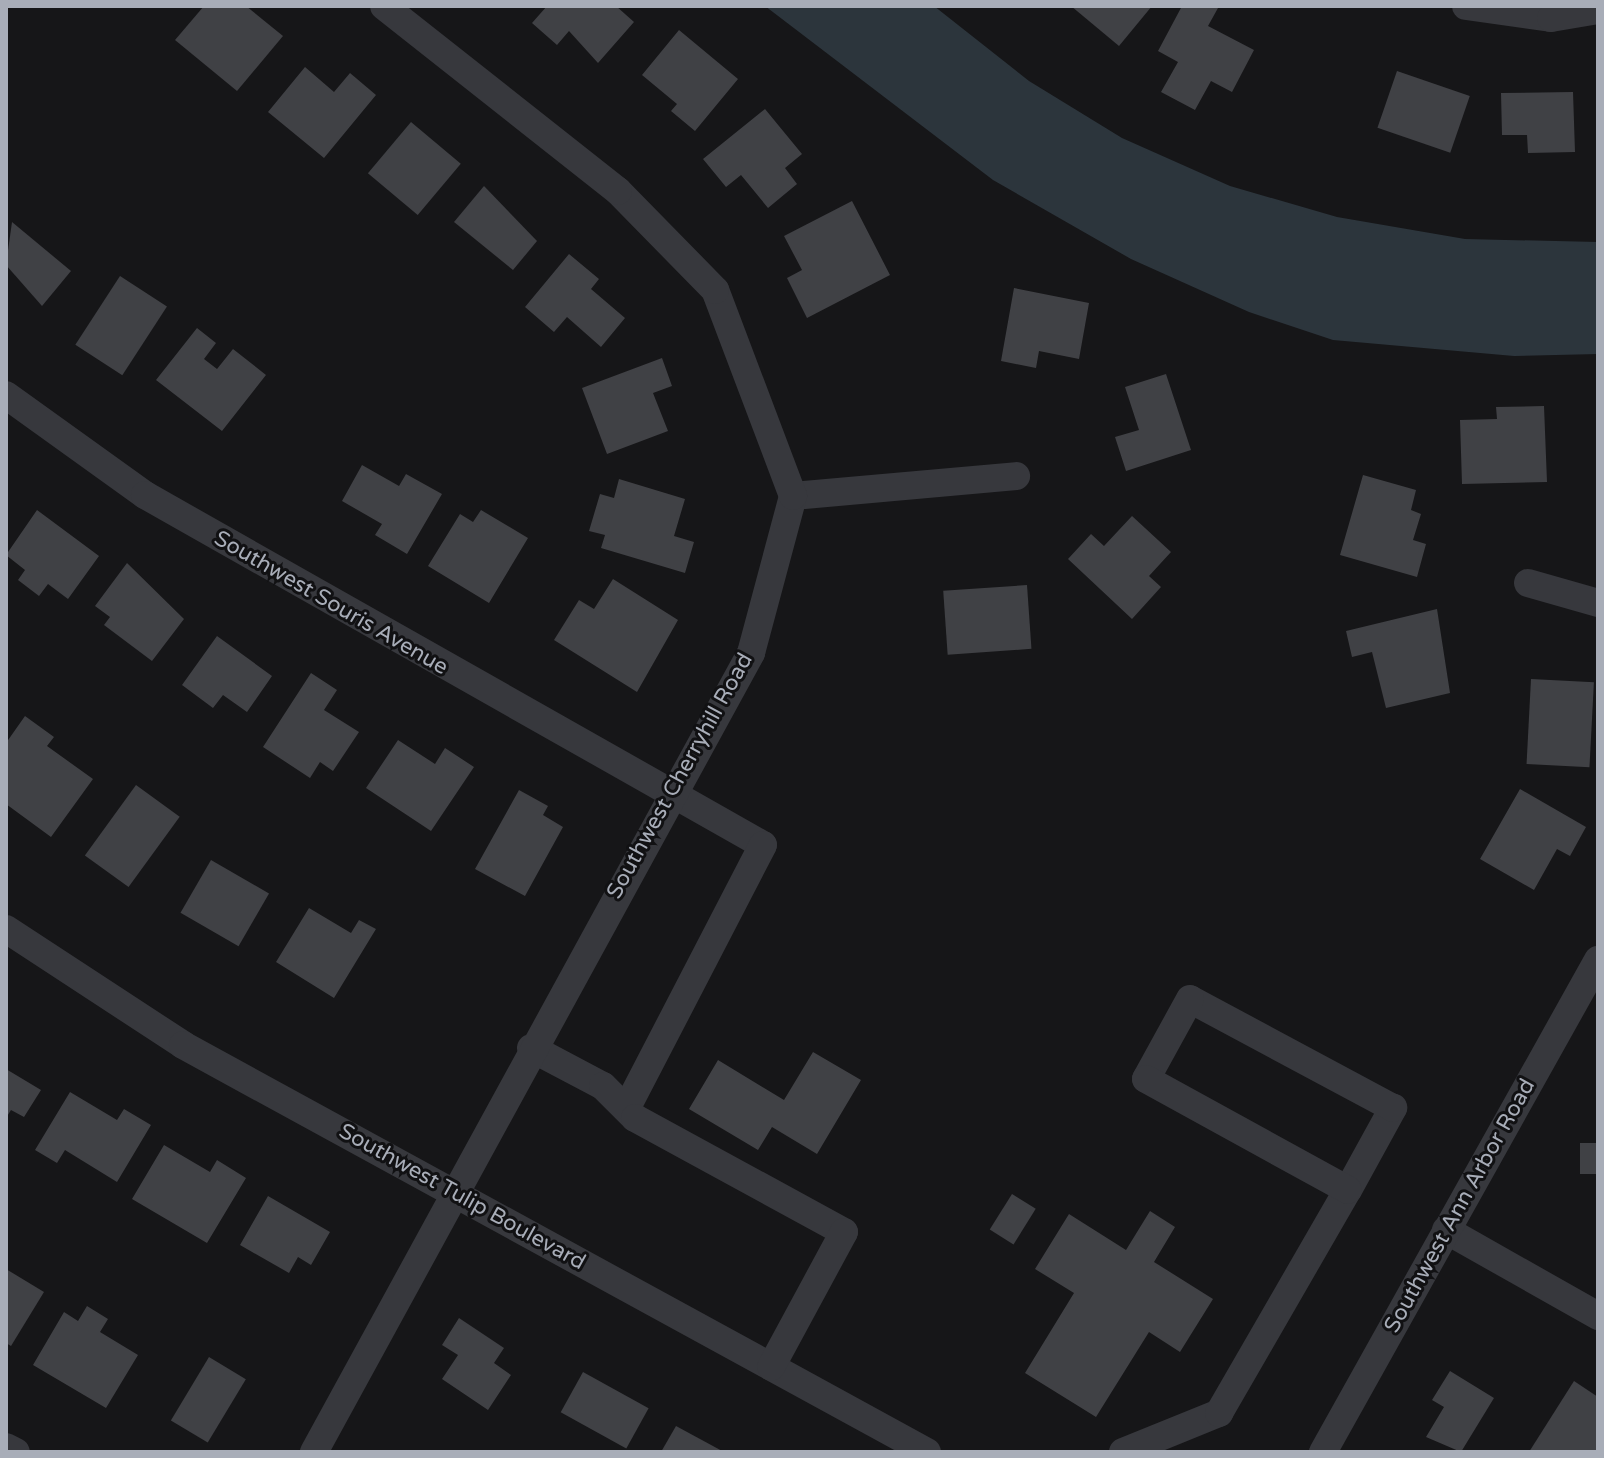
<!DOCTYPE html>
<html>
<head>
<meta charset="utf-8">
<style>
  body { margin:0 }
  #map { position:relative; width:1604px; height:1458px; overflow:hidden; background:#161618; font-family:"Varela Round",sans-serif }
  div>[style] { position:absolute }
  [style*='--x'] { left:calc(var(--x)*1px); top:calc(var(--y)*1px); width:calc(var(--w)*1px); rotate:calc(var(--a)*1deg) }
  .water>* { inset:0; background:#2c353c }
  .building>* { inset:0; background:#404145; transform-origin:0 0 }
  .minor>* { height:28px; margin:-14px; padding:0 14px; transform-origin:14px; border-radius:14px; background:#37383d }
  span { translate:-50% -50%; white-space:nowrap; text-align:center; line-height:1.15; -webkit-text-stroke:6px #111113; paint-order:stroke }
  .street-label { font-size:22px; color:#a8adb8 }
  .frame { position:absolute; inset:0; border:8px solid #a8adb8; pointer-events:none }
</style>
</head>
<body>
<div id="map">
  <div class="water">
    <div style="clip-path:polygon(765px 6px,934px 6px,1029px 81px,1122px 138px,1230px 186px,1337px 217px,1465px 239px,1598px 242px,1598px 354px,1514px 356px,1333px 340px,1249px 312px,1131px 259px,993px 180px)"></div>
  </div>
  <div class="building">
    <div style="clip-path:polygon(204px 6px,246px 6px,283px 36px,237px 91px,175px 40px)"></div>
    <div style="clip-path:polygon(547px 6px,616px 6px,634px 22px,598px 63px,569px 31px,557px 45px,532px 23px)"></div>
    <div style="clip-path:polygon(1071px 6px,1152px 6px,1119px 46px)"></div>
    <div style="clip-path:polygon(1182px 6px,1218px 8px,1208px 26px,1254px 50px,1232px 92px,1211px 81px,1195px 110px,1161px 92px,1178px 62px,1158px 51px)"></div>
    <div style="clip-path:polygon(679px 30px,738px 79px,695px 131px,671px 111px,677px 104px,642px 75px)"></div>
    <div style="clip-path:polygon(305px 67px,334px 92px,350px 73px,376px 95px,324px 158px,268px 112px)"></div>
    <div style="left:1397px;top:71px;width:77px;height:60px;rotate:19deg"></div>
    <div style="clip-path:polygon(1573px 92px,1575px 152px,1528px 153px,1527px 135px,1502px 135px,1501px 93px)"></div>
    <div style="clip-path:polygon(765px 109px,802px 154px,785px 168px,797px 184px,768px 208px,741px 175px,726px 187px,703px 159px)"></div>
    <div style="left:411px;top:122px;width:65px;height:67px;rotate:40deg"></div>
    <div style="clip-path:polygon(484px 186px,537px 241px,513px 270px,454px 222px)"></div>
    <div style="clip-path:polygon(852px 201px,890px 275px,807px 318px,787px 278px,802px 270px,784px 236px)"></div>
    <div style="clip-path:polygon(12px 222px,71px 271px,42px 306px,6px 265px)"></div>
    <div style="clip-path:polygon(569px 254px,599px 279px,591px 289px,625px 318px,601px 347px,567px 317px,554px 332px,525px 307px)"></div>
    <div style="left:120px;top:276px;width:56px;height:82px;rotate:33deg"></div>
    <div style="clip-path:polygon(1014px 288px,1089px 303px,1079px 359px,1039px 351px,1036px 368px,1001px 361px)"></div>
    <div style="clip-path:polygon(197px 328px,216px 343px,204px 359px,217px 369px,233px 349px,266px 375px,222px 431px,156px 380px)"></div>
    <div style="clip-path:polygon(662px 358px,672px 386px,653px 393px,668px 431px,607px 454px,582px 388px)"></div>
    <div style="clip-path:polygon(1166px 374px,1191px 450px,1126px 471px,1115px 437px,1139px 430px,1125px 387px)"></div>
    <div style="clip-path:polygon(1544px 406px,1547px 482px,1462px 484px,1460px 420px,1497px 419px,1496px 407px)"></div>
    <div style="clip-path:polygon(362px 465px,399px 486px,406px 474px,442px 494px,407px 554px,375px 535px,382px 524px,342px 501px)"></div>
    <div style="clip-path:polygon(1363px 475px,1416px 490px,1411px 510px,1421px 514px,1413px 540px,1426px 544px,1417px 577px,1340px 555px)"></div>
    <div style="clip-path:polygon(619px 479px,685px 499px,674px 536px,694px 542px,685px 573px,601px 548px,605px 535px,589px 531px,600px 494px,614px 498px)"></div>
    <div style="clip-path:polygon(37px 510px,99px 556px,68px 599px,48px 584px,39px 596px,18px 580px,25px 570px,6px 555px)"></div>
    <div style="clip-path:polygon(481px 510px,528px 538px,489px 603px,428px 566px,460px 514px,473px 522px)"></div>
    <div style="clip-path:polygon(1132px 516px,1171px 552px,1149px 576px,1161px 587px,1132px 619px,1068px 559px,1091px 534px,1104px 546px)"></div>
    <div style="clip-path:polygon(127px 563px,184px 619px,152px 661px,104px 625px,110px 617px,95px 606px)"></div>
    <div style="clip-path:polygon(613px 579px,678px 620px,637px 692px,554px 640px,579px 600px,594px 609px)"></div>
    <div style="left:1027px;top:585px;width:64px;height:84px;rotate:86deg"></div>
    <div style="clip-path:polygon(1437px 609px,1450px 693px,1386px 708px,1372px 652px,1352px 657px,1346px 631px)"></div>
    <div style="clip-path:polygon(217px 636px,272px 676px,247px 712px,223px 695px,213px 708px,182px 685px)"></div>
    <div style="clip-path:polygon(311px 673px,337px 690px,324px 710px,359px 732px,333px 771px,320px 762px,310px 778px,263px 747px)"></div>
    <div style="left:1531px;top:679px;width:63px;height:85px;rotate:3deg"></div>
    <div style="clip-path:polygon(25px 716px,54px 737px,47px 746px,93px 779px,51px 837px,6px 804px,6px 743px)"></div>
    <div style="clip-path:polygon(398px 740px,435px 764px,445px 748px,474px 767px,431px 831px,366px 788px)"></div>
    <div style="left:136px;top:785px;width:54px;height:87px;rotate:36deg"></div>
    <div style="clip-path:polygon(1520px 789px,1586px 827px,1570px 856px,1557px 849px,1534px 890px,1480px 859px)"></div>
    <div style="clip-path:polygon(519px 790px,548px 806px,543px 815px,563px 827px,525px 896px,475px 869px)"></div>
    <div style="left:211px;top:860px;width:67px;height:61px;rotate:30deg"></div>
    <div style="clip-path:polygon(309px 908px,351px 933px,359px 920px,376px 929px,334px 998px,276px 962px)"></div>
    <div style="clip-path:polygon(813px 1052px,861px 1080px,817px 1154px,772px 1127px,758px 1150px,689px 1109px,718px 1060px,784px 1100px)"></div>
    <div style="clip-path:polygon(6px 1069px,41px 1090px,24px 1117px,11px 1110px,6px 1118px)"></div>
    <div style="clip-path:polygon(70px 1092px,117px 1120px,124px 1109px,151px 1125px,117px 1182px,65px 1150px,57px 1163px,35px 1150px)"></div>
    <div style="left:1580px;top:1143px;width:18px;height:31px"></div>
    <div style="clip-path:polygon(164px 1145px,210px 1172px,217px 1160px,246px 1178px,207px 1243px,132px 1199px)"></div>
    <div style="left:1012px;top:1194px;width:28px;height:42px;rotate:32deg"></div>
    <div style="clip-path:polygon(268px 1196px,330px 1232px,311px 1265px,298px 1257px,289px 1273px,240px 1245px)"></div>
    <div style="clip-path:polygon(1150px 1211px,1175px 1227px,1154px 1262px,1213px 1299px,1180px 1352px,1149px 1332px,1096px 1417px,1025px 1373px,1074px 1293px,1035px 1269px,1069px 1214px,1126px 1250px)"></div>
    <div style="clip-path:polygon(6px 1269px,44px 1292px,11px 1346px,6px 1343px)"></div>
    <div style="clip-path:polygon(87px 1306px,108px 1319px,100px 1332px,138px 1355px,106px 1408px,33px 1365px,64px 1312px,78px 1321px)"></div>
    <div style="clip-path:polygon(459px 1318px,504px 1348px,494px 1363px,511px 1375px,488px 1410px,442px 1379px,458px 1355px,442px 1345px)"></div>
    <div style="left:209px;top:1357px;width:43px;height:74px;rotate:31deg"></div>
    <div style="clip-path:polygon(1450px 1371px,1494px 1398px,1461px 1452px,1426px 1437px,1444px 1407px,1432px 1400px)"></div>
    <div style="left:583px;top:1372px;width:75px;height:46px;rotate:29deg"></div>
    <div style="clip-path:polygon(1574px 1381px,1598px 1397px,1598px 1452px,1529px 1452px)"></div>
    <div style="clip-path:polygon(676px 1426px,724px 1452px,661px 1452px)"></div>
  </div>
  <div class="minor">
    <div style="--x:1466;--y:6;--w:86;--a:8"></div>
    <div style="--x:1551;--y:18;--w:48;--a:-9.7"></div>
    <div style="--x:6;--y:395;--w:171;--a:35.7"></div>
    <div style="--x:145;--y:495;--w:710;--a:29.52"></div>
    <div style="--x:763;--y:845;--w:297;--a:117.4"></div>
    <div style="--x:793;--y:496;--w:224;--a:-5.1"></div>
    <div style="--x:1528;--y:583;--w:73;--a:15.9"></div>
    <div style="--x:6;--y:929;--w:212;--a:33.2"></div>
    <div style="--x:183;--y:1045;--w:848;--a:28.68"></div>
    <div style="--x:531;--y:1048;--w:81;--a:27.8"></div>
    <div style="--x:603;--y:1086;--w:45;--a:45"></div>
    <div style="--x:635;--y:1118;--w:238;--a:28.6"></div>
    <div style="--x:844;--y:1232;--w:153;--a:118.4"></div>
    <div style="--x:1446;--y:1230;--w:175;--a:29.5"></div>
    <div style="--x:6;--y:1447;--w:11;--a:27"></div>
    <div style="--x:314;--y:1452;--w:911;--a:-61.32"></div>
    <div style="--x:751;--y:653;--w:163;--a:-75"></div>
    <div style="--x:793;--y:496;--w:220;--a:-110.7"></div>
    <div style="--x:715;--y:290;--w:139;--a:-134.4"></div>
    <div style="--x:618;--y:191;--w:298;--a:-141.7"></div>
    <div style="--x:1123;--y:1452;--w:104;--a:-22.1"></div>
    <div style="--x:1219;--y:1413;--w:258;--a:-60"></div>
    <div style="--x:1348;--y:1190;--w:94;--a:-61.2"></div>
    <div style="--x:1393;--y:1108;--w:230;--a:-151.8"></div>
    <div style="--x:1190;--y:999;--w:91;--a:118.8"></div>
    <div style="--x:1146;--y:1079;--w:230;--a:28.8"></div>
    <div style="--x:1323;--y:1452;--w:564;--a:-60.8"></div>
  </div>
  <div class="street-label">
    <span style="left:331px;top:603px;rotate:30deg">Southwest Souris Avenue</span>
    <span style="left:680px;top:776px;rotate:-61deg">Southwest Cherryhill Road</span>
    <span style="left:462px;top:1197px;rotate:29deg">Southwest Tulip Boulevard</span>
    <span style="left:1460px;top:1206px;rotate:-61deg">Southwest Ann Arbor Road</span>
  </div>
  <div class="frame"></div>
</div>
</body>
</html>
